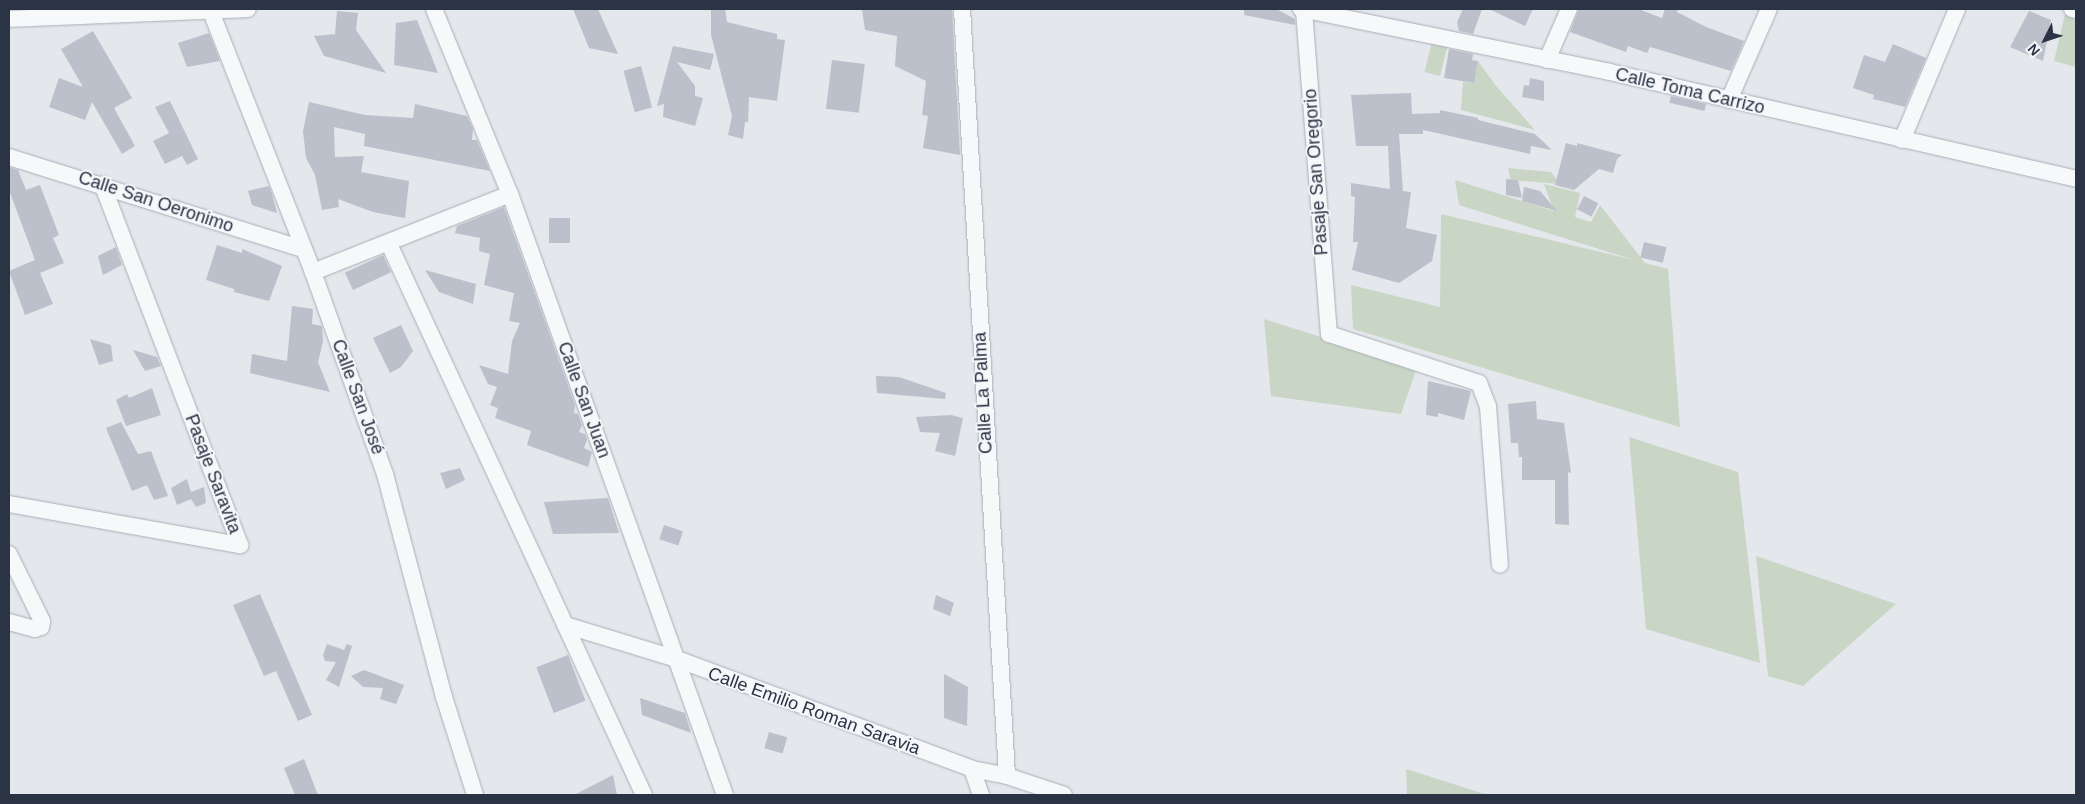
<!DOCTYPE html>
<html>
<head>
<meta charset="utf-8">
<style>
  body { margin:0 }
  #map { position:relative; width:2085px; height:804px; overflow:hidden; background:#e4e7ec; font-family:Arial,sans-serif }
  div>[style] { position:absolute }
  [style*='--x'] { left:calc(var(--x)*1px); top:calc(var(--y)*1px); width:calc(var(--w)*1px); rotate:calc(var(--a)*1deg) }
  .green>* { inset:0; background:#c9d6c5; transform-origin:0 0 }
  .building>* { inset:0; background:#bbc0ca; transform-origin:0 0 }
  .roads { filter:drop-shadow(0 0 1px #a9aeb7) drop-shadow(0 0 1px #a9aeb7) }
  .street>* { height:16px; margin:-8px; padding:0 8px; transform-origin:8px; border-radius:8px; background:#f7f8fa }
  span { translate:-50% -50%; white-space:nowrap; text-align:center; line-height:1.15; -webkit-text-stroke:4px #f4f6f9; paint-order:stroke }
  .street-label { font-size:18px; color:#2b3445 }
  .frame { position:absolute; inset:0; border:10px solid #2b3445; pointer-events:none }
  .north { position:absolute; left:2020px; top:15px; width:50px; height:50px; -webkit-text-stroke:4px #f4f6f9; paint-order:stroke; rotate:229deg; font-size:14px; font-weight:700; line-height:20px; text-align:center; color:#2b3445 }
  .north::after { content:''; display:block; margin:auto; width:18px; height:22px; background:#2b3445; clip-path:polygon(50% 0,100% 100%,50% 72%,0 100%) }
</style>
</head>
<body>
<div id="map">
  <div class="green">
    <div style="clip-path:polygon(2066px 10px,2076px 12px,2076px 67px,2054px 61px)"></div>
    <div style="left:1432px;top:42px;width:16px;height:31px;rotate:14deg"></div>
    <div style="clip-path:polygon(1478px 61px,1496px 86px,1535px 130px,1461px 110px,1463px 82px,1474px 83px)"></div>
    <div style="clip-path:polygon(1508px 168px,1551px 172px,1560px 184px,1511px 180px)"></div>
    <div style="clip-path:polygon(1455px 180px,1554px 211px,1544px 184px,1580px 193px,1575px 217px,1591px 222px,1600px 205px,1645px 263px,1668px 269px,1680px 427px,1353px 329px,1351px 285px,1440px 307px,1441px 214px,1634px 260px,1459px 205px)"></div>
    <div style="clip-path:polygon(1264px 319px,1417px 367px,1401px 414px,1271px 396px)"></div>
    <div style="clip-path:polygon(1629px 437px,1738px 472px,1760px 663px,1646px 629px)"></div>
    <div style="clip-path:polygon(1756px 556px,1896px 604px,1803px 686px,1768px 676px)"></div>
    <div style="clip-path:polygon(1406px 769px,1488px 795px,1407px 795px)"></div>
  </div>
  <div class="building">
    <div style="clip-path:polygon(573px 9px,598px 9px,618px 54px,589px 48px)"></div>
    <div style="clip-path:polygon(711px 9px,725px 9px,727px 22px,777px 34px,777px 39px,785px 40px,777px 101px,749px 97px,748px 122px,745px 122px,743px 139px,728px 135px,732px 116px,711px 35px)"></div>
    <div style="clip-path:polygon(862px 9px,952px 9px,960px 155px,923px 148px,928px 116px,922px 115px,926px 81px,895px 66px,897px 36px,865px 30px)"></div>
    <div style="clip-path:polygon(1244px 9px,1276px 9px,1295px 19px,1295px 25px,1244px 15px)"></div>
    <div style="clip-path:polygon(1463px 9px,1482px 9px,1473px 34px,1459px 31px,1457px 22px)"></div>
    <div style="clip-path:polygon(1489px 9px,1533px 9px,1525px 26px)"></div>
    <div style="clip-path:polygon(1579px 9px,1638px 9px,1662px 18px,1665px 9px,1678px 9px,1677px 12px,1706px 27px,1744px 41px,1731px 71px,1650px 47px,1647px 53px,1628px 46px,1626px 52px,1570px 32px)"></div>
    <div style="clip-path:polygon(337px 11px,358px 13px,356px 30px,386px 73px,324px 56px,314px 36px,335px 34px)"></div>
    <div style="clip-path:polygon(2029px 11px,2051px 20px,2043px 61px,2010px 47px)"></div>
    <div style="clip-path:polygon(417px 20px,438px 73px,394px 65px,396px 23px)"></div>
    <div style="clip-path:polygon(93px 31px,132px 98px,114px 108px,135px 146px,122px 154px,92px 102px,85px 120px,49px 107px,59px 78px,83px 87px,61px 49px)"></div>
    <div style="clip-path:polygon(209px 33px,220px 61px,187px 67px,178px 43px)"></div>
    <div style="clip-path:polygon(1893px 44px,1926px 58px,1905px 107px,1873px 99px,1874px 95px,1853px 88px,1864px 55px,1885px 62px)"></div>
    <div style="clip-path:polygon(673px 46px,714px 54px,710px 70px,677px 62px,695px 86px,695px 96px,703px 98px,695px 126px,663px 117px,664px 104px,657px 106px)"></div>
    <div style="clip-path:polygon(1449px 49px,1473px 54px,1472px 60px,1478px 61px,1474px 83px,1444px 78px)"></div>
    <div style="left:832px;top:60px;width:33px;height:49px;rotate:7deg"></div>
    <div style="left:641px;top:66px;width:43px;height:18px;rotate:75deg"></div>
    <div style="clip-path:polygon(1530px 78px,1544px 81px,1544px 101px,1522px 97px,1524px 85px,1529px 86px)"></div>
    <div style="clip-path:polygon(1411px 93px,1412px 114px,1440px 113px,1440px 110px,1478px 118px,1478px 120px,1535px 134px,1552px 150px,1531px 146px,1530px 154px,1423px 130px,1423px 134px,1399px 134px,1403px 191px,1411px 192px,1406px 228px,1437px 235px,1432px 261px,1399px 283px,1352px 270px,1358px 242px,1353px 242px,1355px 197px,1351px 196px,1351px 183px,1390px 189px,1388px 146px,1356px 146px,1351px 95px)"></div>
    <div style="left:1671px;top:96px;width:36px;height:7px;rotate:13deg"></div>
    <div style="clip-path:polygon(170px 101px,198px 159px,187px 165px,182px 156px,165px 164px,153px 141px,169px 133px,155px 107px)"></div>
    <div style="clip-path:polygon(309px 102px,365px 115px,413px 118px,415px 104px,467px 116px,473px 129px,472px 140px,477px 140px,490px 171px,364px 146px,365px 134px,334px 127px,335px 157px,364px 156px,361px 172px,409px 181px,405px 218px,373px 212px,338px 199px,339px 207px,322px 210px,315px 175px,306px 158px,303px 131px)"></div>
    <div style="clip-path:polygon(1566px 143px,1577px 146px,1577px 143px,1622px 155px,1617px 159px,1613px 173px,1599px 169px,1574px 190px,1555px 185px)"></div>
    <div style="clip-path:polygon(9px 167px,18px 170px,26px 190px,40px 185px,59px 235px,53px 238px,64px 263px,40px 273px,53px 304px,25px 315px,9px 271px,35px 260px,9px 190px)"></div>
    <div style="clip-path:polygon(1506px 179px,1518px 180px,1522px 198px,1506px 195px)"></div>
    <div style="clip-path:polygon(269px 186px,272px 194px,277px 213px,252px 205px,248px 191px)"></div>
    <div style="clip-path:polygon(1524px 187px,1540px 191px,1557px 211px,1522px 201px)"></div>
    <div style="left:1584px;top:196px;width:16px;height:15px;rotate:27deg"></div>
    <div style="clip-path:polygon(504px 207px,575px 405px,574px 413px,578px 414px,582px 425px,579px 432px,585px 434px,587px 440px,584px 448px,592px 452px,588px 467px,527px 445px,531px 431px,495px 418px,498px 408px,490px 405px,497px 387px,488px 384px,479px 365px,508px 374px,512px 341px,520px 323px,509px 321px,514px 293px,484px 285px,490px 254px,479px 251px,480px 238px,455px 233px,457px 226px)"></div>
    <div style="left:549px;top:218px;width:21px;height:25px"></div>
    <div style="left:1644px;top:242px;width:23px;height:16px;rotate:13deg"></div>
    <div style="clip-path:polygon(217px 245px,242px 253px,242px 249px,282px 266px,269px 301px,234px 292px,234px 289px,206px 280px)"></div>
    <div style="clip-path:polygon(116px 247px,122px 265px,103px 275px,98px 256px)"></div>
    <div style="left:383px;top:255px;width:19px;height:42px;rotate:65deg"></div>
    <div style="clip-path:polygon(425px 270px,476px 284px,473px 304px,439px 292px)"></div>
    <div style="clip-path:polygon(292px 306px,313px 309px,312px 324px,322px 326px,323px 342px,318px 362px,330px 392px,250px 373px,252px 354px,287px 361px)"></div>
    <div style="clip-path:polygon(401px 325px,413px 351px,401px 367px,390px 373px,373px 338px)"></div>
    <div style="clip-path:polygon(90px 339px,111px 345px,113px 361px,99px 365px)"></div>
    <div style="clip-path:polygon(133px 350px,157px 357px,161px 366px,145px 371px)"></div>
    <div style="clip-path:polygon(876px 376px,899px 377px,946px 393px,945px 399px,877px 393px)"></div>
    <div style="clip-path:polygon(1428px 381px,1471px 391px,1464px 420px,1438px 413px,1438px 417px,1426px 415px)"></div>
    <div style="clip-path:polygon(152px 388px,161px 415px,126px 426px,116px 400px,127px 394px,129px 398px)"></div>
    <div style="clip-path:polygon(1536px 401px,1537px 419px,1564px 423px,1571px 473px,1568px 472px,1569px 525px,1555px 524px,1555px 480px,1522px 480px,1522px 457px,1519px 457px,1518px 443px,1511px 443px,1508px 404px)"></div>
    <div style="clip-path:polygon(951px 415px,963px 418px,955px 456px,935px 451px,940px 433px,920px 432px,916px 417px)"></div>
    <div style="clip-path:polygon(121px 422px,138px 454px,151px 451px,168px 496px,154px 500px,147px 485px,132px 491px,106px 428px)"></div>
    <div style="clip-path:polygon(460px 468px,465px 480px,446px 489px,440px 473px)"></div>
    <div style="clip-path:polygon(187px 479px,191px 492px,204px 487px,206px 503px,196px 507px,191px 499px,177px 505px,171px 488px)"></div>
    <div style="clip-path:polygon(608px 498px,619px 533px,553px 534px,544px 502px)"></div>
    <div style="left:664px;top:525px;width:20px;height:15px;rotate:18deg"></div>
    <div style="clip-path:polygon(260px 594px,312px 715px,298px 721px,276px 671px,264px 676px,233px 605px)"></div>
    <div style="clip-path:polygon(936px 595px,954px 603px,950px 616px,933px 609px)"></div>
    <div style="clip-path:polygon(327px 644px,344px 650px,347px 644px,352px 646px,339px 687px,326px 680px,336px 662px,325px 661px,323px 655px)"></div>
    <div style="left:568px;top:655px;width:49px;height:34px;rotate:69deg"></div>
    <div style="clip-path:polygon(364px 670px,404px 685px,396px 704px,380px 699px,383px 688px,363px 687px,351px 676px)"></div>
    <div style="clip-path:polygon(944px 674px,968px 687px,967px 726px,944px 718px)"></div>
    <div style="clip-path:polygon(640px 698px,685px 713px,691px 733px,642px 715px)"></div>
    <div style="left:769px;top:732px;width:19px;height:17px;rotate:16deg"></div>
    <div style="clip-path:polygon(304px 759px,318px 795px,295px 795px,284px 768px)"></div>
    <div style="clip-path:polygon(613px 775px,617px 795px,574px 795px)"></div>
  </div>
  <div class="roads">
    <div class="street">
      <div style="--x:210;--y:9;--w:282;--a:68.6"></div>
      <div style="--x:313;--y:272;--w:214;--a:70.4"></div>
      <div style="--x:385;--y:474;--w:231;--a:75.2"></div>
      <div style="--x:444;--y:697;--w:103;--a:72.4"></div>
      <div style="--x:434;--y:9;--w:200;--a:67.7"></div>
      <div style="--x:510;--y:194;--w:638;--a:70.32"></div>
      <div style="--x:962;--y:9;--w:768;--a:86.64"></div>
      <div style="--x:1301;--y:9;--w:315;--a:11.5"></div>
      <div style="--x:1610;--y:72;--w:478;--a:12.9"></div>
      <div style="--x:2072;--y:9;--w:4;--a:14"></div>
      <div style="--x:1304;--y:10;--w:325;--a:85.6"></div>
      <div style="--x:1329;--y:334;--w:158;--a:18.1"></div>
      <div style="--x:1479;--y:383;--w:26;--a:69"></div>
      <div style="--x:1488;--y:407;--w:158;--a:85.7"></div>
      <div style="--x:9;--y:19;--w:239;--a:-2.4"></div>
      <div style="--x:1547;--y:60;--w:56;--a:-66.7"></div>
      <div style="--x:1729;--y:100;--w:99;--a:-66.3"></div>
      <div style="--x:1902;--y:140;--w:142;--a:-67.2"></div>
      <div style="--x:9;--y:157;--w:307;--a:17.4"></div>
      <div style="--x:389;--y:244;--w:607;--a:65.17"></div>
      <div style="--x:313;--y:272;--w:212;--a:-21.6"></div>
      <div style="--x:9;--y:504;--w:235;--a:10.1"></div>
      <div style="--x:240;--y:545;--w:386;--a:-110.9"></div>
      <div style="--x:9;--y:554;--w:75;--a:63.8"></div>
      <div style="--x:42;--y:621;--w:6;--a:99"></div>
      <div style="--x:41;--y:627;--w:6;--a:162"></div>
      <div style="--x:35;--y:629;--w:27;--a:-165"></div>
      <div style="--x:565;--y:625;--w:117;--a:16.9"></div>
      <div style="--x:677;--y:659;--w:315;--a:20.4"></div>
      <div style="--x:972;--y:769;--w:36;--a:11"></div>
      <div style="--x:1007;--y:776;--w:60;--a:18.4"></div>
      <div style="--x:972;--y:769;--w:28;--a:71"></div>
    </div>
  </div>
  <div class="street-label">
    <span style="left:1690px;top:91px;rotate:13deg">Calle Toma Carrizo</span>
    <span style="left:1316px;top:172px;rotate:-94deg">Pasaje San Oregorio</span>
    <span style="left:156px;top:202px;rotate:18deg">Calle San Oeronimo</span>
    <span style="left:983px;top:393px;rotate:-93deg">Calle La Palma</span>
    <span style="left:358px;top:397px;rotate:70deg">Calle San José</span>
    <span style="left:584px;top:400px;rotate:70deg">Calle San Juan</span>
    <span style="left:213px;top:474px;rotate:69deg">Pasaje Saravita</span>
    <span style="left:814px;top:711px;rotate:20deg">Calle Emilio Roman Saravia</span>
  </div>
  <div class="frame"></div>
  <div class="north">N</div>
</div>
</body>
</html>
